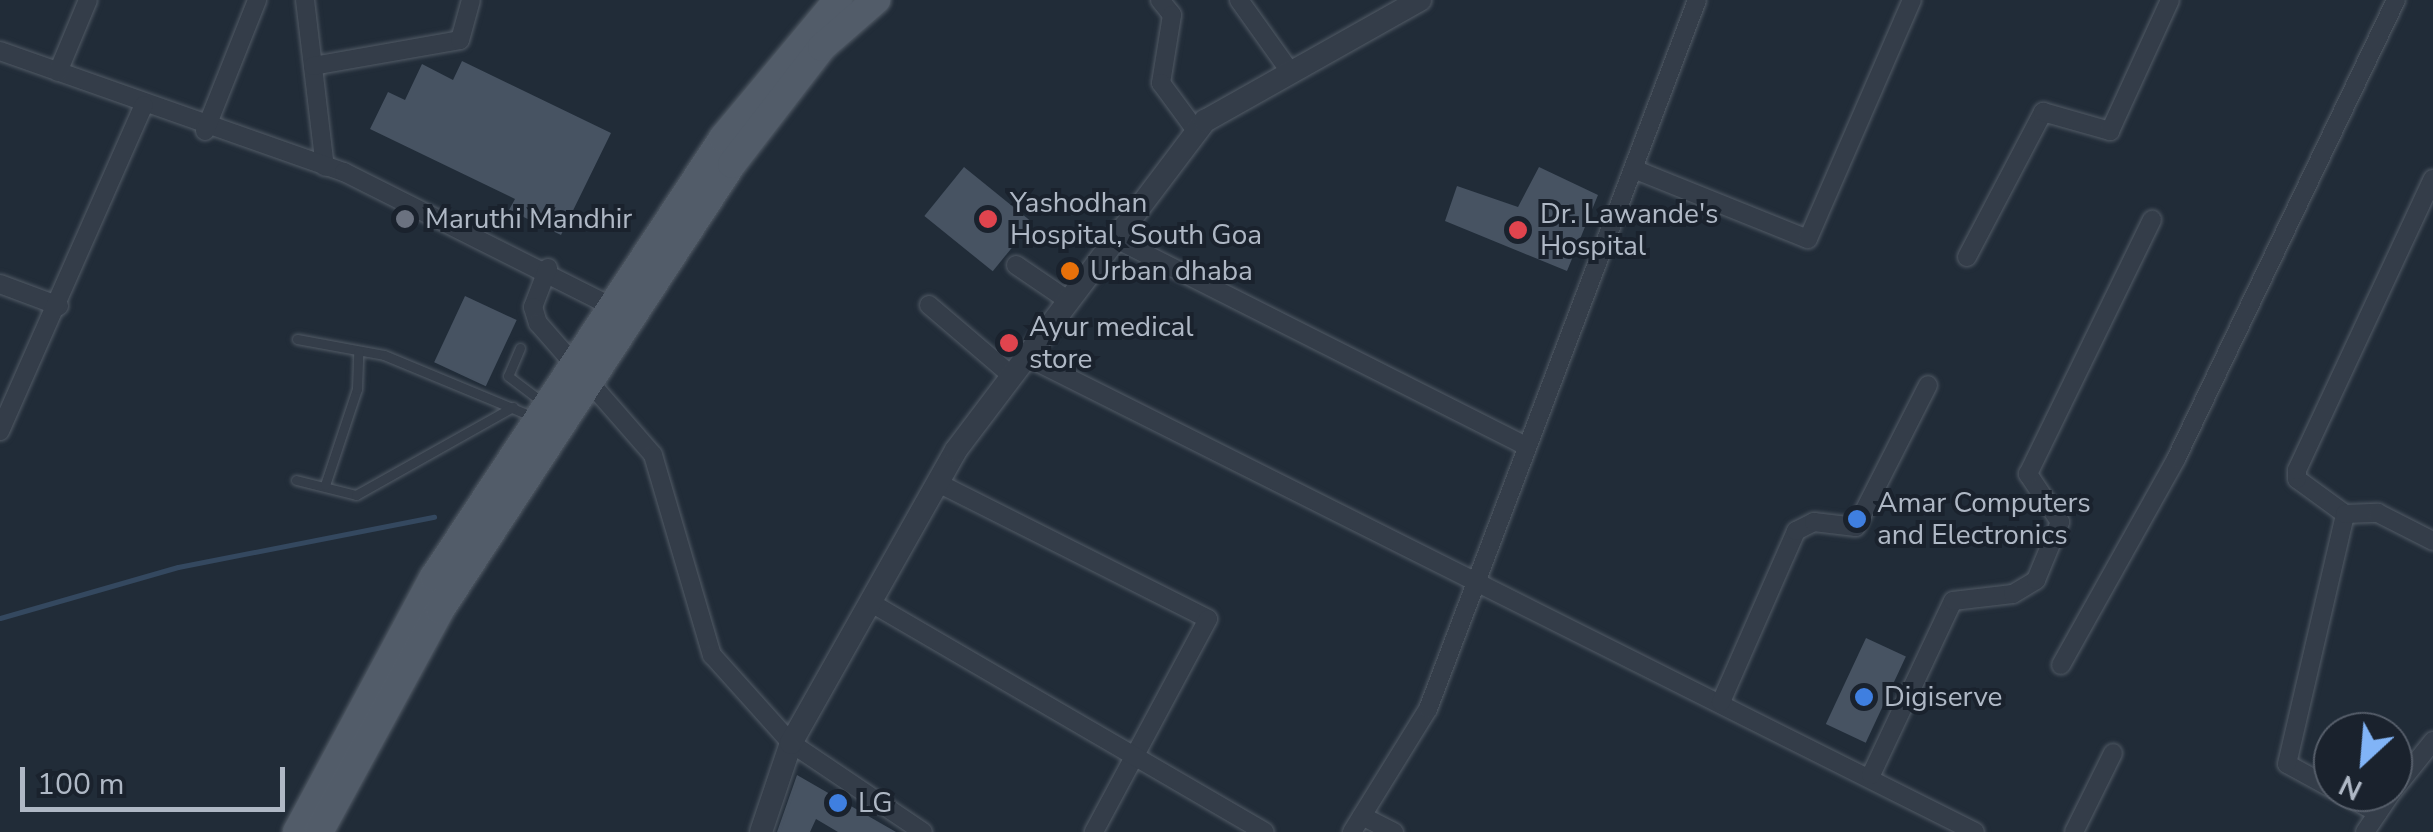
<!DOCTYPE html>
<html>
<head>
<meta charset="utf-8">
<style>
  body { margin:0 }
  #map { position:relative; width:2433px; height:832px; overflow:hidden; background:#212c38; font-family:"Nunito Sans",sans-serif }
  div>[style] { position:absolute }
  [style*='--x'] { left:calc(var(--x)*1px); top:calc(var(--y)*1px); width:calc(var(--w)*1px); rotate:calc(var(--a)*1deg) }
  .stream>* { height:5px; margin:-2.5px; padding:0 2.5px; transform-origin:2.5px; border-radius:2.5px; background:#34485f }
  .building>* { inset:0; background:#475362; transform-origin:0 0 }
  .roads { filter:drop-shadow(0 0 2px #525b66) drop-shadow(0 0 2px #525b66) }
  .service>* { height:9px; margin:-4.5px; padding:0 4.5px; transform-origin:4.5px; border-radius:4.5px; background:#343d49 }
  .minor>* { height:18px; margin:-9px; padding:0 9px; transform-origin:9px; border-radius:9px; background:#343d49 }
  .tertiary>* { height:22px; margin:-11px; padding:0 11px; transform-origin:11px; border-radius:11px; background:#343d49 }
  .primary>* { height:28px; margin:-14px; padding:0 14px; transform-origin:14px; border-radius:14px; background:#525c69 }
  .dots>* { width:28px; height:28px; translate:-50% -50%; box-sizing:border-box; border:5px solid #1a222d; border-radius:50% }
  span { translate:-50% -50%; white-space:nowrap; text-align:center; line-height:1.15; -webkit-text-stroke:8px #1a222d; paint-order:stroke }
  .poi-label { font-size:28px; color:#afb8c5 }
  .left { translate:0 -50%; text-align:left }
  .north { position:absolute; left:2313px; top:712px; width:100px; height:100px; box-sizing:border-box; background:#1a222d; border:2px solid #565e6a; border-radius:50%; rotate:206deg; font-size:28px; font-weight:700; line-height:40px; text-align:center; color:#afb8c5 }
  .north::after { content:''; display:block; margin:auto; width:35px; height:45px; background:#81b4f7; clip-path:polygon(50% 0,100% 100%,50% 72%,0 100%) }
  .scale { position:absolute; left:20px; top:767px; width:265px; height:45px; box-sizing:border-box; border:5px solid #afb8c5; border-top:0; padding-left:12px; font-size:30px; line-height:35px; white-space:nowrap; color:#afb8c5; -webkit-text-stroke:8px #1a222d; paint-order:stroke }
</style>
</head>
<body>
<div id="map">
  <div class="stream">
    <div style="--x:0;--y:618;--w:185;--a:-16"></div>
    <div style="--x:178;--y:567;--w:261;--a:-11.1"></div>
  </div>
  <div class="building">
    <div style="clip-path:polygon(462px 61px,611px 133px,561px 235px,509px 210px,515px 199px,370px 129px,388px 92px,405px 100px,422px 64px,453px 80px)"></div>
    <div style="left:964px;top:167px;width:88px;height:63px;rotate:39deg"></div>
    <div style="clip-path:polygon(1539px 167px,1598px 195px,1567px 271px,1445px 221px,1457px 186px,1518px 207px)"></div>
    <div style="left:465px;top:296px;width:57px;height:73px;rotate:25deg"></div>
    <div style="left:1866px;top:638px;width:44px;height:95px;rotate:25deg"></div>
    <div style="clip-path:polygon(797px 775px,896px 832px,838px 832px,816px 819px,810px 832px,777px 832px)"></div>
  </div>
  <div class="roads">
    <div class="service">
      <div style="--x:297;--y:339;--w:88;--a:10.4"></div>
      <div style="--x:384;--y:355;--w:165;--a:22.5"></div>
      <div style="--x:520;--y:348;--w:30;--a:113"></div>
      <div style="--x:508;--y:376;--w:46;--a:37.1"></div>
      <div style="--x:296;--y:480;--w:62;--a:14"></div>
      <div style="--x:356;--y:495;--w:180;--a:-29.3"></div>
      <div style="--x:325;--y:485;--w:101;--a:-71.6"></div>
      <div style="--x:357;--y:389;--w:38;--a:-88"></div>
    </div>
    <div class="minor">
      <div style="--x:305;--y:0;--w:168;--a:83.2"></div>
      <div style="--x:1160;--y:0;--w:19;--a:51"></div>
      <div style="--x:1172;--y:15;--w:69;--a:99.2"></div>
      <div style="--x:1161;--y:83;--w:61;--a:53.7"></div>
      <div style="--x:1239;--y:0;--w:90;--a:54.5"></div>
      <div style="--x:0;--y:51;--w:365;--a:19.4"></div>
      <div style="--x:344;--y:172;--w:300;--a:26.7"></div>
      <div style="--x:313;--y:66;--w:149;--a:-10"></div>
      <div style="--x:460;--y:40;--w:41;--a:-74.6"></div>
      <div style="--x:58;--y:72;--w:78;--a:-67.4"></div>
      <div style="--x:205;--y:131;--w:141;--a:-68.3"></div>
      <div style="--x:1636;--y:170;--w:185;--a:21.9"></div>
      <div style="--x:1808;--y:239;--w:261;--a:-66.5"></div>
      <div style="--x:1116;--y:239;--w:458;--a:26.8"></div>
      <div style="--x:1967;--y:257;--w:164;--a:-62.3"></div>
      <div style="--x:2043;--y:112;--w:70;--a:15.8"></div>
      <div style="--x:2110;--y:131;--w:144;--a:-65.4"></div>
      <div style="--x:1016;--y:265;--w:64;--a:34.2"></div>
      <div style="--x:548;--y:268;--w:42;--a:111"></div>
      <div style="--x:533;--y:307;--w:17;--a:73"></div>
      <div style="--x:538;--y:323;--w:175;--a:48.9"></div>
      <div style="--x:653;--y:455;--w:209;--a:73.6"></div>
      <div style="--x:712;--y:655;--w:118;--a:48.1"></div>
      <div style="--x:791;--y:743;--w:159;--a:34"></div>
      <div style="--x:0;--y:284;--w:63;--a:20.4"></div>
      <div style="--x:929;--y:305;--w:109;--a:40.5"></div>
      <div style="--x:1027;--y:357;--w:1060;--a:26.61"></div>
      <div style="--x:0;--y:431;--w:356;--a:-66.2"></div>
      <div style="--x:938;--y:483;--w:302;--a:26.7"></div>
      <div style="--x:1208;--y:619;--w:242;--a:118.2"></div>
      <div style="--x:2345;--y:514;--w:59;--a:-143.9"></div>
      <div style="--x:2297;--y:479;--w:9;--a:-90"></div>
      <div style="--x:2297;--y:470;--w:321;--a:-65"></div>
      <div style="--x:873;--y:604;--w:453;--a:30.2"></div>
      <div style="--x:2061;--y:665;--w:236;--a:-60.8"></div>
      <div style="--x:2176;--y:459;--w:509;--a:-64.39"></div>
      <div style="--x:1721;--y:702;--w:187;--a:-66.3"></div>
      <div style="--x:1796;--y:531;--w:20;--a:-27"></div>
      <div style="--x:1814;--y:522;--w:42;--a:6.8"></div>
      <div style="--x:1856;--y:527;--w:159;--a:-63.1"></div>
      <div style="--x:1871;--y:775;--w:192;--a:-64.8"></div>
      <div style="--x:1953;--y:601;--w:60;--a:-6.7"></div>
      <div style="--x:2013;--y:594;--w:27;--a:-31"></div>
      <div style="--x:2036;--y:580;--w:63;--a:-67.5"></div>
      <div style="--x:2060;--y:522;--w:58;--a:-123.7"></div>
      <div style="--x:2028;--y:474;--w:283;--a:-64"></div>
      <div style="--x:2333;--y:789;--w:52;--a:-151.5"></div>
      <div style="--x:2287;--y:764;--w:257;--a:-76.9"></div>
      <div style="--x:2345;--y:514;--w:33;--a:-2"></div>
      <div style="--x:2378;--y:513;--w:62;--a:27"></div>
      <div style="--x:2393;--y:791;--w:64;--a:-51.3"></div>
      <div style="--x:2339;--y:792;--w:44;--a:28.3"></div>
      <div style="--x:1362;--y:816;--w:36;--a:27"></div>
      <div style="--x:1352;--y:832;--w:145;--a:-58.3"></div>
      <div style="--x:1428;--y:709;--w:758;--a:-69.22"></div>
      <div style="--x:2074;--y:832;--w:88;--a:-63.7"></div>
      <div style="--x:2365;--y:832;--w:48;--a:-56"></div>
    </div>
    <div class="tertiary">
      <div style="--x:761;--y:832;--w:94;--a:-71.4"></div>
      <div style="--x:791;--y:743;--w:336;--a:-60.6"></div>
      <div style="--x:956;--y:450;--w:413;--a:-52.9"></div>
      <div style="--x:1205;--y:121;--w:247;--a:-29.4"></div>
    </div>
    <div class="primary">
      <div style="--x:297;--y:832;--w:289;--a:-61.8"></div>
      <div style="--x:434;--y:577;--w:526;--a:-56.64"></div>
      <div style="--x:723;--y:138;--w:180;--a:-50.2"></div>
      <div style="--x:319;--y:832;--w:253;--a:-61.4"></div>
      <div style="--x:440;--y:610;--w:533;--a:-56.79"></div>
      <div style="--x:732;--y:164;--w:148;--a:-52.4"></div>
      <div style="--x:822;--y:47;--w:72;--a:-41"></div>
    </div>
  </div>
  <div class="dots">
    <div style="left:405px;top:219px;background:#6b7280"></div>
    <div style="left:988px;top:219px;background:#e0444e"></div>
    <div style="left:1518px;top:230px;background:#e0444e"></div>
    <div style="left:1070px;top:271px;background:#e8710a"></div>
    <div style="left:1009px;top:343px;background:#e0444e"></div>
    <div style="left:1857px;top:519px;background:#3f7fe0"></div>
    <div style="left:1864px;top:697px;background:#3f7fe0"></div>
    <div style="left:838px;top:803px;background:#3f7fe0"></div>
  </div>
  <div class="poi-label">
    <span class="left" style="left:1010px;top:219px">Yashodhan<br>Hospital, South Goa</span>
    <span class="left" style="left:1540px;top:230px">Dr. Lawande's<br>Hospital</span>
    <span class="left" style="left:425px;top:219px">Maruthi Mandhir</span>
    <span class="left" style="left:1090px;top:271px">Urban dhaba</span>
    <span class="left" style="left:1029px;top:343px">Ayur medical<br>store</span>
    <span class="left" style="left:1877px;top:519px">Amar Computers<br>and Electronics</span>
    <span class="left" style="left:1884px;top:697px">Digiserve</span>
    <span class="left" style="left:858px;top:803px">LG</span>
  </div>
  <div class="north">N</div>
  <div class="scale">100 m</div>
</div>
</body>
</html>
